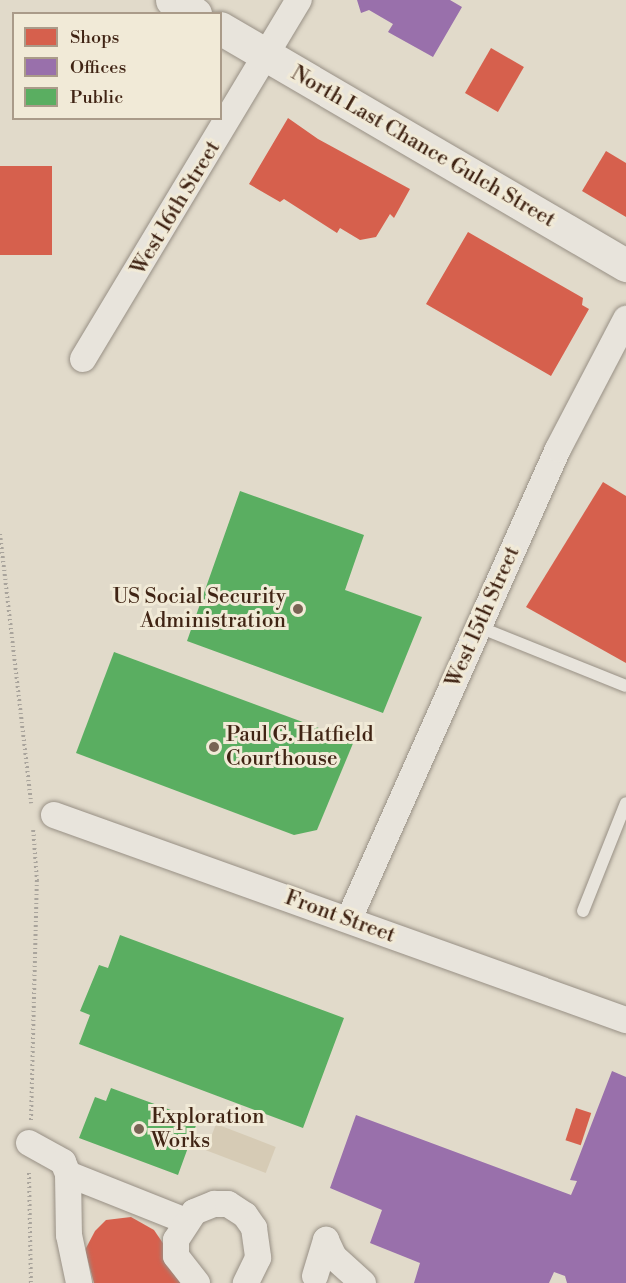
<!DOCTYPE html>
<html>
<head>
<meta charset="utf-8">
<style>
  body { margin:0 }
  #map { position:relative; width:626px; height:1283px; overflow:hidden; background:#e1daca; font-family:"Libre Bodoni",serif }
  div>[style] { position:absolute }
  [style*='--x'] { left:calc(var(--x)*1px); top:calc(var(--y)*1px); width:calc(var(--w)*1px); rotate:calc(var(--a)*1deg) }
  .green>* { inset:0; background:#d6cbb5; transform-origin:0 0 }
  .shops>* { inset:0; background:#d6604d; transform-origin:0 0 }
  .offices>* { inset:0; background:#9970ab }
  .public>* { inset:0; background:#5aae61 }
  .path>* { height:4px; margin-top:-2px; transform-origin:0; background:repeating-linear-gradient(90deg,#a9a49c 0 1.5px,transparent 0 4.5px) }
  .roads { filter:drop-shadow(0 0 2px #989085) drop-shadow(0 0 2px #989085) }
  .lane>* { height:12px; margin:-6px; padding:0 6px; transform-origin:6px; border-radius:6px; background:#e8e4dc }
  .street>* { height:26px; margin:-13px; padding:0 13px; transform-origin:13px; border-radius:13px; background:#e8e4dc }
  .secondary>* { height:33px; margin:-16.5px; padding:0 16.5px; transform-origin:16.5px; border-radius:16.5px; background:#e8e4dc }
  .dots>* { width:16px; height:16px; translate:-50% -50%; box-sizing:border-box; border:3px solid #f1ead7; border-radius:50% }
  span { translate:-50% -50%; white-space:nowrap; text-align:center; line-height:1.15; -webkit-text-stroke:6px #f1ead7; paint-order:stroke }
  .street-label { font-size:21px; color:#402414 }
  .poi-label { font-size:21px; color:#402414 }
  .right { translate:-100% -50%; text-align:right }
  .left { translate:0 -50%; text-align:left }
  .legend { position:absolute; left:12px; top:12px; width:210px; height:108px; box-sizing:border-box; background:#f1ead7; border:2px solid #aa9b89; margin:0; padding:8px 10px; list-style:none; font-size:18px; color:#402414 }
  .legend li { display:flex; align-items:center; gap:12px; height:30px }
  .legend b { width:30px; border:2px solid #aa9b89 }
</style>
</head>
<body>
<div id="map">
  <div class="green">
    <div style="left:216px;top:1124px;width:64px;height:28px;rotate:21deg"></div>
  </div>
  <div class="shops">
    <div style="left:491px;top:48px;width:38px;height:52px;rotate:30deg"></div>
    <div style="clip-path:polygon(288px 118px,318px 139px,410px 189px,394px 218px,390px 214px,376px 237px,360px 240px,340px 228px,337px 233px,284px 199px,280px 202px,249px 184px)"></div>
    <div style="clip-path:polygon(606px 151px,626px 163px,626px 217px,582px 191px)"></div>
    <div style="left:0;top:166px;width:52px;height:89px"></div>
    <div style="clip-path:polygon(468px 232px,583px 298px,582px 305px,589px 309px,551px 376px,426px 304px)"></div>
    <div style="clip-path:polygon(603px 482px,626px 496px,626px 663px,526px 607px)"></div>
    <div style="left:576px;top:1108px;width:16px;height:34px;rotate:18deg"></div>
    <div style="clip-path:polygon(131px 1217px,154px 1230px,190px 1283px,94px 1283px,85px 1250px,95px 1231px,106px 1220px)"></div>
  </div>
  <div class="offices">
    <div style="clip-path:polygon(357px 0,450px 0,462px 7px,433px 57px,388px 32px,393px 24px,369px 10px,361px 13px)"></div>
    <div style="clip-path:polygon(612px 1071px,626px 1077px,626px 1283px,567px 1283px,565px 1276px,554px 1272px,549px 1283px,414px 1283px,420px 1263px,370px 1243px,382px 1210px,330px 1188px,356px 1115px,571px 1195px,577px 1181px,570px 1180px)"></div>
  </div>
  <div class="public">
    <div style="clip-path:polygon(240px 491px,364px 535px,345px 590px,422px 617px,383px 713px,187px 641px)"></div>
    <div style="clip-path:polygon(114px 652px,354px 741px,317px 830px,294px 835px,76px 753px)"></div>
    <div style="clip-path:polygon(120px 935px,344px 1018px,303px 1128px,79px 1044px,90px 1015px,80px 1011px,99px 965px,108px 968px)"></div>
    <div style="clip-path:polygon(111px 1088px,198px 1120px,178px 1175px,79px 1138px,95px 1097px,106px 1101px)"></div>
  </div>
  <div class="path">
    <div style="--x:0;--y:534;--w:271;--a:83.4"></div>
    <div style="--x:31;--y:1120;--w:239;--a:-88.6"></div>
    <div style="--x:37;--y:881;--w:53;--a:-94.3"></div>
    <div style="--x:29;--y:1173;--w:110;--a:89"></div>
  </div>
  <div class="roads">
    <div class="lane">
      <div style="--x:479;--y:627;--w:158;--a:21.9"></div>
      <div style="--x:583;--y:911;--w:116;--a:-68.3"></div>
    </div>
    <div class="street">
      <div style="--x:83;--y:359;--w:419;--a:-59"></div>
      <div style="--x:54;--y:815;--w:608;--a:19.72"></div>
      <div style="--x:349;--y:919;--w:514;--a:-66.03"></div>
      <div style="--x:558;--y:449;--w:147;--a:-62.4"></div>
      <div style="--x:29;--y:1143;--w:39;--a:29"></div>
      <div style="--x:63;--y:1162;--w:13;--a:67"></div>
      <div style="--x:68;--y:1174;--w:61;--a:89.1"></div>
      <div style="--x:69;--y:1235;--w:49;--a:78.2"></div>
      <div style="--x:68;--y:1174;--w:127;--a:21.7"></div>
      <div style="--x:326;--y:1240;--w:19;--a:65"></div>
      <div style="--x:334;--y:1257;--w:39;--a:42"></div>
      <div style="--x:315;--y:1276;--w:38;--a:-73"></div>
      <div style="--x:197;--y:1283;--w:34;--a:-128"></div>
      <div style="--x:176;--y:1256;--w:16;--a:-90"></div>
      <div style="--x:176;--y:1240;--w:33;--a:-57"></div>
      <div style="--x:194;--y:1212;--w:22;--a:-22"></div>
      <div style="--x:214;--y:1204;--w:14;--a:0"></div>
      <div style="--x:228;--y:1204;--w:20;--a:33"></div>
      <div style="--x:245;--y:1215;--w:16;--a:55"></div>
      <div style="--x:254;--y:1228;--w:30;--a:82"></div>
      <div style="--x:258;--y:1258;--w:28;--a:116"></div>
    </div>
    <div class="secondary">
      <div style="--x:172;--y:0;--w:27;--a:31"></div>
      <div style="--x:220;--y:28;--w:470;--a:30.3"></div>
    </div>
  </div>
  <div class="dots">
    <div style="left:298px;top:609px;background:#786454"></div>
    <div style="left:214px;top:747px;background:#786454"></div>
    <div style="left:139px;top:1129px;background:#786454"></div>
  </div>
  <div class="street-label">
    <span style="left:423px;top:147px;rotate:30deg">North Last Chance Gulch Street</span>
    <span style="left:176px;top:208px;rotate:-59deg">West 16th Street</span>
    <span style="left:483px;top:617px;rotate:-66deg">West 15th Street</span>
    <span style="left:340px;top:917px;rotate:20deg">Front Street</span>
  </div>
  <div class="poi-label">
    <span class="right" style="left:286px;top:609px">US Social Security<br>Administration</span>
    <span class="left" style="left:226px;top:747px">Paul G. Hatfield<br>Courthouse</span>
    <span class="left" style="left:151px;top:1129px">Exploration<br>Works</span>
  </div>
  <ul class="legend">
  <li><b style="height:16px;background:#d6604d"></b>Shops</li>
  <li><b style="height:16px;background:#9970ab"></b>Offices</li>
  <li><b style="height:16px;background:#5aae61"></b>Public</li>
  </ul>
</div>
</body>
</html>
